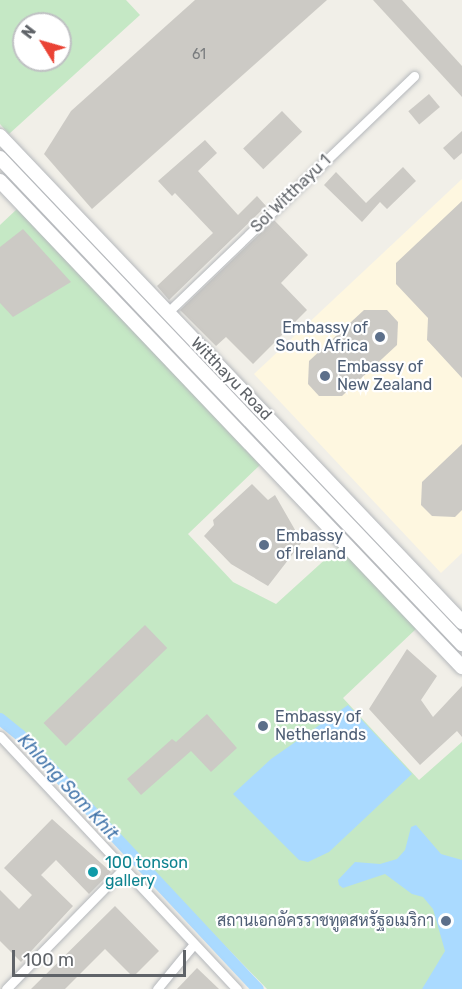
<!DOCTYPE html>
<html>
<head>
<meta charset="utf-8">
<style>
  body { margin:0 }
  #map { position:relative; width:462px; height:989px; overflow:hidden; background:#f1efe8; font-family:Rubik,Sarabun,sans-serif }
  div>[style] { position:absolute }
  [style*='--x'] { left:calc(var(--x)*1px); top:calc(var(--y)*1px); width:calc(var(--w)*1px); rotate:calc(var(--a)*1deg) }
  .commercial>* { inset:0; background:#fef7e0 }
  .green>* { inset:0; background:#c5e8c5 }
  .water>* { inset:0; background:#aadaff }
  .canal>* { height:12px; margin:-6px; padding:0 6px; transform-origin:6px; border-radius:6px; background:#aadaff }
  .building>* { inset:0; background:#cccac5; transform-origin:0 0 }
  .roads { filter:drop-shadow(0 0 2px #b5b8bc) drop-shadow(0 0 2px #b5b8bc) }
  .street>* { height:9px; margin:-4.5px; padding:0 4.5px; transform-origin:4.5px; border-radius:4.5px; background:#fff }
  .secondary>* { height:14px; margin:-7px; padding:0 7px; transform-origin:7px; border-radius:7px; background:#fff }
  .dots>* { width:16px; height:16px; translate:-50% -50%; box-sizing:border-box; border:3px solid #fff; border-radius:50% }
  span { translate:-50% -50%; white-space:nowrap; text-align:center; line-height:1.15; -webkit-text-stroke:4.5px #fff; paint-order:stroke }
  .number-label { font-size:14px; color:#7a7d7f }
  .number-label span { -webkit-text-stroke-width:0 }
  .street-label { font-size:16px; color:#5f6368 }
  .service-label { font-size:16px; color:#4e5e75 }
  .right { translate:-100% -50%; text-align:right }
  .left { translate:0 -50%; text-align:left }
  .culture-label { font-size:16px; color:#0d838f }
  .water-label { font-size:18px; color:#4174aa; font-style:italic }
  .north { position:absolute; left:12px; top:12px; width:60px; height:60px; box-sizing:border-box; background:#fff; border:2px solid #bfc1c3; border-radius:50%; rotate:307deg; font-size:16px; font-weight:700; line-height:24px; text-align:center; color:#5f6368 }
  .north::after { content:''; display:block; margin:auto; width:21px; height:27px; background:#ea4335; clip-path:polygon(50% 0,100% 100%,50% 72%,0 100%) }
  .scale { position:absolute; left:12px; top:950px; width:174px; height:27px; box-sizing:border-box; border:3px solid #5f6368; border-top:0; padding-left:8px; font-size:18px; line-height:21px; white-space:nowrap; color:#5f6368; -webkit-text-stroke:4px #fff; paint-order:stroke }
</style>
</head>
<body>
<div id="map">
  <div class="commercial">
    <div style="clip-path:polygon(462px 179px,462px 553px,441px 573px,254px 374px)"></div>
  </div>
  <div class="green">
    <div style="clip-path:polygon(evenodd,0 0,126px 0,140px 15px,9px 134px,0 124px,0 0,24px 24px,60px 24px,60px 60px,24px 60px,24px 24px)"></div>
    <div style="clip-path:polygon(17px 209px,260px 465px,188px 534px,233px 582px,276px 604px,340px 546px,417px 628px,343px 698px,419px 780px,462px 742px,462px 989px,267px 989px,0 714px,0 225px)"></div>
  </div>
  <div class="water">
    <div style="clip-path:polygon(348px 705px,412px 774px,329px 852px,308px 862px,299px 860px,233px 794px,271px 759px)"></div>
    <div style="clip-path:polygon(416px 825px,441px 854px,462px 860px,462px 989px,422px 989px,445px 951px,433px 909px,423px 897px,412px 894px,385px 874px,343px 888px,339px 885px,338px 880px,355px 862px,380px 864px,397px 859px,405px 850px,411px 827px)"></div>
  </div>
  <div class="canal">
    <div style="--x:0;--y:719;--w:26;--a:39"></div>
    <div style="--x:20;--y:735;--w:348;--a:46.9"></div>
  </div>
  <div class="building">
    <div style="clip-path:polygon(195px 0,327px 0,92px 209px,44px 154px,71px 111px)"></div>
    <div style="clip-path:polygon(373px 0,402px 0,462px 66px,462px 97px)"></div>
    <div style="left:429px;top:94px;width:17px;height:27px;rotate:50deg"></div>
    <div style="left:282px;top:111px;width:29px;height:54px;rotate:46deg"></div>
    <div style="clip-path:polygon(462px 131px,462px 153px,454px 160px,443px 148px)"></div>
    <div style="clip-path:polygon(205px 140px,217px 153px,198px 171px,238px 215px,257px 196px,266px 206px,169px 300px,157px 286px,213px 233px,175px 193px,172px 196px,158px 181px)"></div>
    <div style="clip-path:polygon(403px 167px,416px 181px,387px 209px,380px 202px,362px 222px,324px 185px,336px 172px,366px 203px)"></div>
    <div style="clip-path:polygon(462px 201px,462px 378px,427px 340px,428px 318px,396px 284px,396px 263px)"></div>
    <div style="clip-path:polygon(274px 220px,308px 255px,281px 283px,307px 310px,253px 364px,226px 337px,216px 346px,180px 310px)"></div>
    <div style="clip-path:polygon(23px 229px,71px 282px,13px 317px,0 303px,0 247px)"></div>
    <div style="clip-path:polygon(364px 310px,387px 310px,398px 322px,397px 345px,342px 396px,319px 396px,308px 384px,309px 361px)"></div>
    <div style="clip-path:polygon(462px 444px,462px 510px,455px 517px,432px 516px,421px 505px,422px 482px)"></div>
    <div style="clip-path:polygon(252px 484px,268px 500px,275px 495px,302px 542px,268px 586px,231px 564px,204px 536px,214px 525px,213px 520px)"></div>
    <div style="left:145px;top:625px;width:32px;height:141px;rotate:46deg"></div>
    <div style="clip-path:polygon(407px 649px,437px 676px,421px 700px,433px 717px,462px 686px,462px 737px,457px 731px,420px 765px,369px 709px)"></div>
    <div style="clip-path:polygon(207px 714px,237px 748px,211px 772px,191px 751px,141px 795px,127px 779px,172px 739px,176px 742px)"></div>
    <div style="clip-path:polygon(52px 819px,111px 872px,89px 894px,56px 860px,41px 875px,73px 906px,21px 962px,0 941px,0 890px,19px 909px,32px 895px,4px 868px)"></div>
    <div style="clip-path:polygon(115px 906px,159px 951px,133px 977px,105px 949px,65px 989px,31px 989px)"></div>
    <div style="clip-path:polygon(197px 968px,219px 989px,177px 989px)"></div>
  </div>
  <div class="roads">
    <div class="street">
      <div style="--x:168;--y:312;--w:341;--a:-43.8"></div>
      <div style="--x:0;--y:736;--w:347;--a:46.9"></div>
      <div style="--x:6;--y:989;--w:169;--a:-45.7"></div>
      <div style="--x:157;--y:989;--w:58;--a:-50.6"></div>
    </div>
    <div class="secondary">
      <div style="--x:0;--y:136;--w:671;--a:46.45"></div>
      <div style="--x:0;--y:158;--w:671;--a:46.45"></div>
      <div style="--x:0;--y:181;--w:671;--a:46.45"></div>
    </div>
  </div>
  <div class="dots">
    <div style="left:380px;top:337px;background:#5c6f8a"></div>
    <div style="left:325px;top:376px;background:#5c6f8a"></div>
    <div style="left:264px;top:545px;background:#5c6f8a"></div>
    <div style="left:263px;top:726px;background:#5c6f8a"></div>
    <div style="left:93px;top:872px;background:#0f9aa8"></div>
    <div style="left:446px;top:921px;background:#5c6f8a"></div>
  </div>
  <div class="number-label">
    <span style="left:199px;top:55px">61</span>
  </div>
  <div class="street-label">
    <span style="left:291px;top:194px;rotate:-44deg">Soi Witthayu 1</span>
    <span style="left:231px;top:379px;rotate:46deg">Witthayu Road</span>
  </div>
  <div class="service-label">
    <span class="right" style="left:368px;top:337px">Embassy of<br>South Africa</span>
    <span class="left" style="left:337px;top:376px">Embassy of<br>New Zealand</span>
    <span class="left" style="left:276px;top:545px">Embassy<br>of Ireland</span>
    <span class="left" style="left:275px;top:726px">Embassy of<br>Netherlands</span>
    <span class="right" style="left:434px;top:921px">สถานเอกอัครราชทูตสหรัฐอเมริกา</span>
  </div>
  <div class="culture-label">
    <span class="left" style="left:105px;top:872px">100 tonson<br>gallery</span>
  </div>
  <div class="water-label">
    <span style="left:68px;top:787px;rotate:47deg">Khlong Som Khit</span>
  </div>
  <div class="north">N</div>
  <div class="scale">100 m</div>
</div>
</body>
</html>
